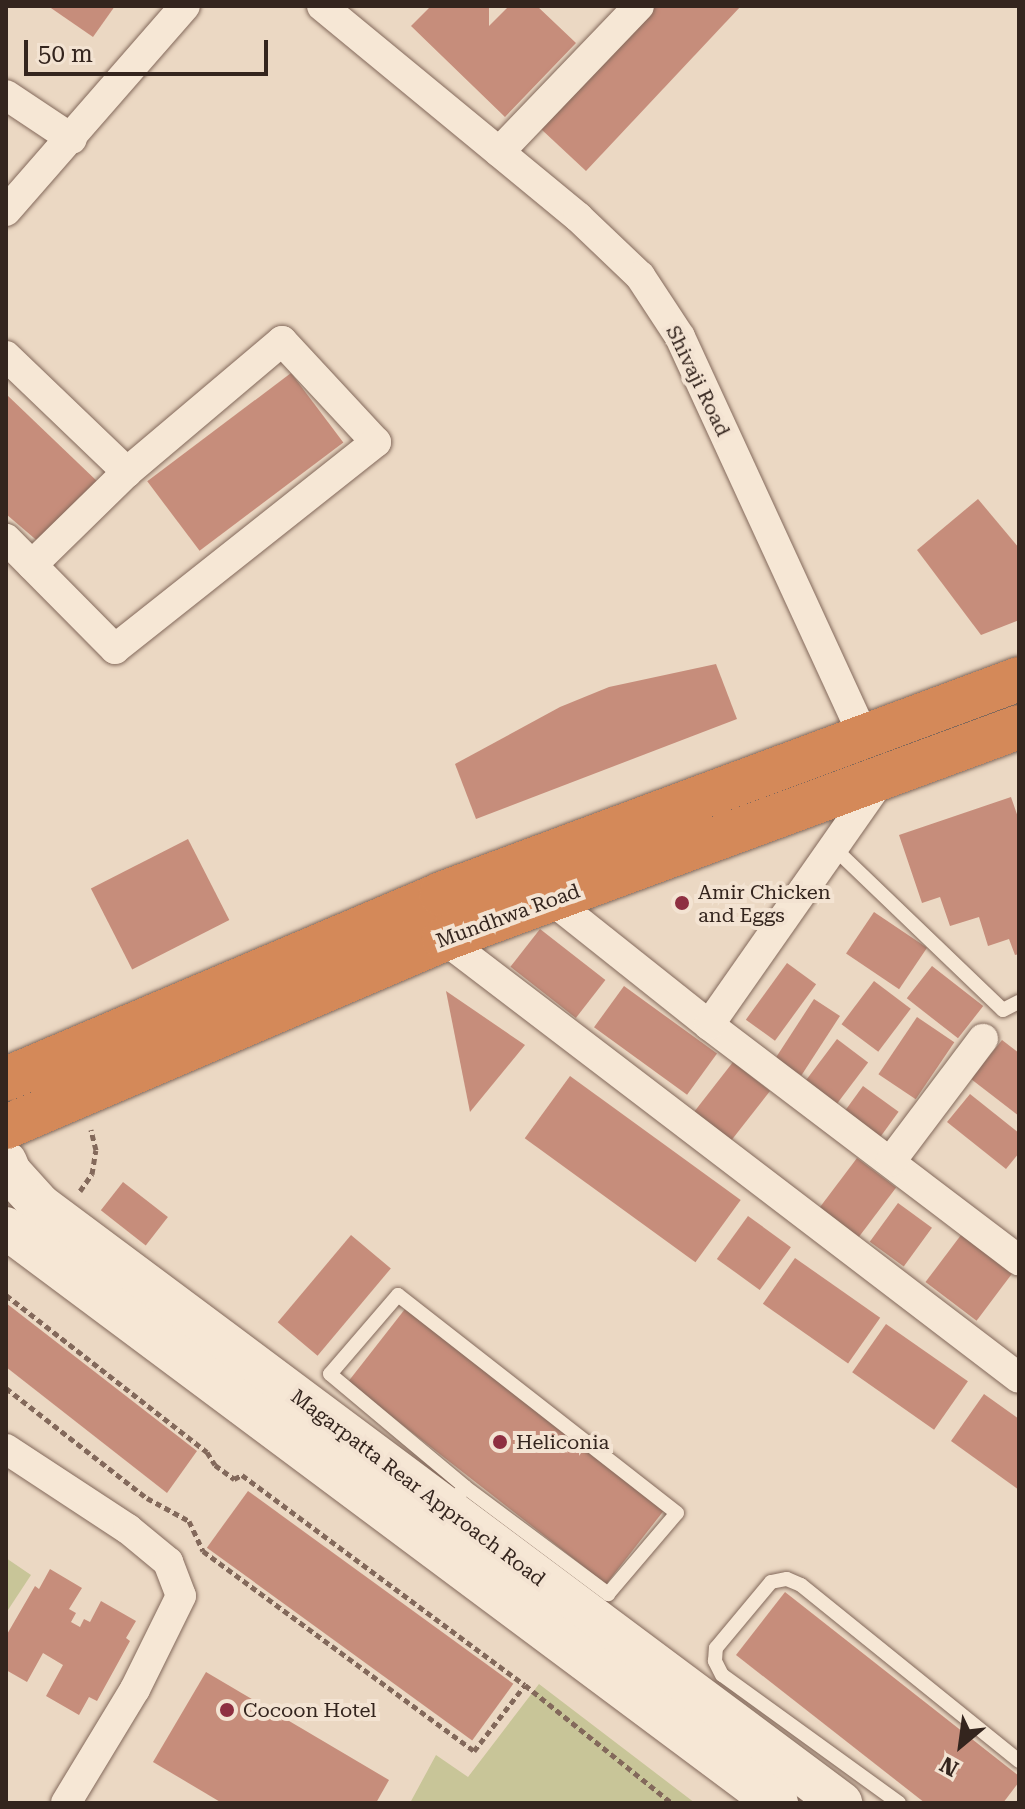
<!DOCTYPE html>
<html>
<head>
<meta charset="utf-8">
<style>
  body { margin:0 }
  #map { position:relative; width:1025px; height:1809px; overflow:hidden; background:#ebd8c3; font-family:"Roboto Serif",serif }
  div>[style] { position:absolute }
  [style*='--x'] { left:calc(var(--x)*1px); top:calc(var(--y)*1px); width:calc(var(--w)*1px); rotate:calc(var(--a)*1deg) }
  .green>* { inset:0; background:#c8c598 }
  .building>* { inset:0; background:#c68d7b; transform-origin:0 0 }
  .path>* { height:5px; margin-top:-2.5px; transform-origin:0; background:repeating-linear-gradient(90deg,#83695b 0 6px,transparent 0 10px) }
  .roads { filter:drop-shadow(0 0 2px #83695b) drop-shadow(0 0 2px #83695b) }
  .lane>* { height:14px; margin:-7px; padding:0 7px; transform-origin:7px; border-radius:7px; background:#f6e7d5 }
  .street>* { height:30px; margin:-15px; padding:0 15px; transform-origin:15px; border-radius:15px; background:#f6e7d5 }
  .secondary>* { height:42px; margin:-21px; padding:0 21px; transform-origin:21px; border-radius:21px; background:#f6e7d5 }
  .highway>* { height:44px; margin:-22px; padding:0 22px; transform-origin:22px; border-radius:22px; background:#d48959 }
  .dots>* { width:22px; height:22px; translate:-50% -50%; box-sizing:border-box; border:4px solid #f3e3d2; border-radius:50% }
  span { translate:-50% -50%; white-space:nowrap; text-align:center; line-height:1.15; -webkit-text-stroke:8px #f3e3d2; paint-order:stroke }
  .street-label { font-size:20px; color:#34251e }
  .poi-label { font-size:20px; color:#34251e }
  .left { translate:0 -50%; text-align:left }
  .frame { position:absolute; inset:0; border:8px solid #34251e; pointer-events:none }
  .north { position:absolute; left:921px; top:1705px; width:80px; height:80px; -webkit-text-stroke:6px #f3e3d2; paint-order:stroke; rotate:209deg; font-size:22px; font-weight:700; line-height:32px; text-align:center; color:#34251e }
  .north::after { content:''; display:block; margin:auto; width:28px; height:36px; background:#34251e; clip-path:polygon(50% 0,100% 100%,50% 72%,0 100%) }
  .scale { position:absolute; left:24px; top:40px; width:244px; height:36px; box-sizing:border-box; border:4px solid #34251e; border-top:0; padding-left:10px; font-size:24px; line-height:28px; white-space:nowrap; color:#34251e; -webkit-text-stroke:6px #f3e3d2; paint-order:stroke }
</style>
</head>
<body>
<div id="map">
  <div class="green">
    <div style="clip-path:polygon(6px 1558px,31px 1575px,6px 1613px)"></div>
    <div style="clip-path:polygon(539px 1684px,695px 1803px,410px 1803px,436px 1755px,468px 1777px)"></div>
  </div>
  <div class="building">
    <div style="clip-path:polygon(48px 6px,115px 6px,93px 37px)"></div>
    <div style="clip-path:polygon(431px 6px,489px 6px,489px 26px,509px 6px,537px 6px,576px 43px,505px 117px,411px 26px)"></div>
    <div style="clip-path:polygon(656px 6px,741px 6px,586px 171px,541px 129px)"></div>
    <div style="left:291px;top:373px;width:87px;height:180px;rotate:53deg"></div>
    <div style="clip-path:polygon(6px 394px,100px 484px,41px 544px,6px 514px)"></div>
    <div style="clip-path:polygon(978px 499px,1019px 548px,1019px 620px,981px 635px,917px 550px)"></div>
    <div style="clip-path:polygon(716px 664px,737px 719px,476px 819px,455px 764px,560px 707px,609px 687px)"></div>
    <div style="clip-path:polygon(1011px 797px,1019px 820px,1019px 954px,1015px 955px,1009px 939px,988px 946px,979px 917px,950px 926px,940px 897px,922px 903px,899px 835px)"></div>
    <div style="left:188px;top:839px;width:91px;height:109px;rotate:63deg"></div>
    <div style="left:874px;top:912px;width:64px;height:50px;rotate:34deg"></div>
    <div style="left:540px;top:929px;width:83px;height:48px;rotate:38deg"></div>
    <div style="left:787px;top:963px;width:36px;height:70px;rotate:36deg"></div>
    <div style="left:932px;top:966px;width:65px;height:41px;rotate:38deg"></div>
    <div style="left:874px;top:981px;width:46px;height:54px;rotate:37deg"></div>
    <div style="left:624px;top:986px;width:115px;height:51px;rotate:36deg"></div>
    <div style="clip-path:polygon(446px 991px,525px 1045px,470px 1112px)"></div>
    <div style="left:814px;top:999px;width:31px;height:71px;rotate:33deg"></div>
    <div style="left:917px;top:1017px;width:45px;height:69px;rotate:34deg"></div>
    <div style="left:837px;top:1039px;width:39px;height:54px;rotate:37deg"></div>
    <div style="clip-path:polygon(1002px 1040px,1019px 1053px,1019px 1116px,971px 1079px)"></div>
    <div style="left:733px;top:1062px;width:47px;height:63px;rotate:38deg"></div>
    <div style="left:570px;top:1076px;width:211px;height:77px;rotate:36deg"></div>
    <div style="left:863px;top:1086px;width:44px;height:37px;rotate:36deg"></div>
    <div style="clip-path:polygon(970px 1094px,1019px 1133px,1019px 1153px,1006px 1169px,947px 1122px)"></div>
    <div style="left:857px;top:1158px;width:49px;height:72px;rotate:37deg"></div>
    <div style="left:123px;top:1182px;width:57px;height:36px;rotate:38deg"></div>
    <div style="left:898px;top:1203px;width:42px;height:48px;rotate:36deg"></div>
    <div style="left:748px;top:1216px;width:53px;height:53px;rotate:36deg"></div>
    <div style="left:964px;top:1231px;width:64px;height:64px;rotate:37deg"></div>
    <div style="left:351px;top:1235px;width:52px;height:114px;rotate:40deg"></div>
    <div style="left:795px;top:1258px;width:104px;height:56px;rotate:35deg"></div>
    <div style="clip-path:polygon(6px 1303px,197px 1451px,167px 1493px,6px 1367px)"></div>
    <div style="left:405px;top:1309px;width:328px;height:93px;rotate:38deg"></div>
    <div style="left:886px;top:1324px;width:100px;height:59px;rotate:35deg"></div>
    <div style="clip-path:polygon(984px 1394px,1019px 1419px,1019px 1490px,951px 1441px)"></div>
    <div style="left:248px;top:1491px;width:328px;height:70px;rotate:36deg"></div>
    <div style="clip-path:polygon(50px 1569px,82px 1588px,69px 1609px,76px 1613px,71px 1622px,80px 1627px,84px 1619px,90px 1622px,101px 1601px,136px 1621px,126px 1638px,130px 1641px,97px 1701px,89px 1697px,79px 1715px,46px 1696px,63px 1665px,43px 1653px,27px 1682px,6px 1670px,6px 1636px,35px 1586px,39px 1589px)"></div>
    <div style="clip-path:polygon(785px 1592px,1019px 1776px,1019px 1782px,1003px 1803px,925px 1803px,736px 1655px)"></div>
    <div style="clip-path:polygon(206px 1672px,389px 1780px,376px 1803px,222px 1803px,153px 1762px)"></div>
  </div>
  <div class="path">
    <div style="--x:80;--y:1191;--w:21;--a:-55"></div>
    <div style="--x:92;--y:1174;--w:24;--a:-81"></div>
    <div style="--x:96;--y:1150;--w:21;--a:-104"></div>
    <div style="--x:6;--y:1295;--w:255;--a:38"></div>
    <div style="--x:207;--y:1452;--w:15;--a:58"></div>
    <div style="--x:215;--y:1465;--w:24;--a:36"></div>
    <div style="--x:234;--y:1479;--w:9;--a:-27"></div>
    <div style="--x:242;--y:1475;--w:352;--a:36.6"></div>
    <div style="--x:525;--y:1685;--w:189;--a:38.8"></div>
    <div style="--x:6;--y:1388;--w:179;--a:38"></div>
    <div style="--x:147;--y:1498;--w:48;--a:28.7"></div>
    <div style="--x:189;--y:1521;--w:33;--a:65"></div>
    <div style="--x:203;--y:1551;--w:337;--a:36.4"></div>
    <div style="--x:474;--y:1751;--w:83;--a:-52.3"></div>
  </div>
  <div class="roads">
    <div class="lane">
      <div style="--x:834;--y:848;--w:234;--a:43.8"></div>
      <div style="--x:1003;--y:1010;--w:18;--a:-27"></div>
      <div style="--x:450;--y:1506;--w:24;--a:-52"></div>
      <div style="--x:465;--y:1487;--w:179;--a:36.8"></div>
      <div style="--x:608;--y:1594;--w:106;--a:-49.6"></div>
      <div style="--x:677;--y:1513;--w:354;--a:-142"></div>
      <div style="--x:398;--y:1295;--w:104;--a:130.7"></div>
      <div style="--x:330;--y:1374;--w:176;--a:39.9"></div>
      <div style="--x:899;--y:1803;--w:218;--a:-144.1"></div>
      <div style="--x:722;--y:1675;--w:16;--a:-117"></div>
      <div style="--x:715;--y:1661;--w:13;--a:-86"></div>
      <div style="--x:716;--y:1648;--w:86;--a:-50.2"></div>
      <div style="--x:771;--y:1582;--w:16;--a:-11"></div>
      <div style="--x:787;--y:1579;--w:15;--a:23"></div>
      <div style="--x:801;--y:1585;--w:280;--a:38.9"></div>
    </div>
    <div class="street">
      <div style="--x:322;--y:6;--w:332;--a:39.5"></div>
      <div style="--x:578;--y:217;--w:86;--a:43.6"></div>
      <div style="--x:640;--y:276;--w:73;--a:56.7"></div>
      <div style="--x:680;--y:337;--w:440;--a:65.3"></div>
      <div style="--x:6;--y:95;--w:79;--a:33.7"></div>
      <div style="--x:499;--y:152;--w:202;--a:-46.2"></div>
      <div style="--x:6;--y:211;--w:272;--a:-48.9"></div>
      <div style="--x:6;--y:356;--w:168;--a:43.8"></div>
      <div style="--x:127;--y:472;--w:203;--a:-40.2"></div>
      <div style="--x:282;--y:341;--w:138;--a:47.1"></div>
      <div style="--x:376;--y:442;--w:333;--a:141.6"></div>
      <div style="--x:115;--y:649;--w:155;--a:-134.7"></div>
      <div style="--x:32;--y:565;--w:133;--a:-44.4"></div>
      <div style="--x:552;--y:900;--w:201;--a:38.5"></div>
      <div style="--x:709;--y:1025;--w:389;--a:37.2"></div>
      <div style="--x:444;--y:939;--w:723;--a:37.36"></div>
      <div style="--x:709;--y:1025;--w:302;--a:-55"></div>
      <div style="--x:891;--y:1161;--w:153;--a:-53"></div>
      <div style="--x:6;--y:1449;--w:146;--a:33.3"></div>
      <div style="--x:128;--y:1529;--w:52;--a:39.5"></div>
      <div style="--x:168;--y:1562;--w:36;--a:69"></div>
      <div style="--x:181;--y:1596;--w:104;--a:116.3"></div>
      <div style="--x:135;--y:1689;--w:133;--a:121.2"></div>
    </div>
    <div class="secondary">
      <div style="--x:6;--y:1162;--w:11;--a:68"></div>
      <div style="--x:10;--y:1172;--w:45;--a:47.7"></div>
      <div style="--x:40;--y:1205;--w:1000;--a:36.74"></div>
      <div style="--x:6;--y:1228;--w:962;--a:36.72"></div>
    </div>
    <div class="highway">
      <div style="--x:6;--y:1079;--w:473;--a:-23"></div>
      <div style="--x:441;--y:894;--w:617;--a:-20.4"></div>
      <div style="--x:6;--y:1127;--w:477;--a:-23.2"></div>
      <div style="--x:444;--y:939;--w:613;--a:-20.24"></div>
    </div>
  </div>
  <div class="dots">
    <div style="left:682px;top:903px;background:#8e2f41"></div>
    <div style="left:500px;top:1442px;background:#8e2f41"></div>
    <div style="left:227px;top:1710px;background:#8e2f41"></div>
  </div>
  <div class="street-label">
    <span style="left:698px;top:381px;rotate:64deg">Shivaji Road</span>
    <span style="left:508px;top:916px;rotate:-20deg">Mundhwa Road</span>
    <span style="left:418px;top:1488px;rotate:37deg">Magarpatta Rear Approach Road</span>
  </div>
  <div class="poi-label">
    <span class="left" style="left:698px;top:904px">Amir Chicken<br>and Eggs</span>
    <span class="left" style="left:516px;top:1442px">Heliconia</span>
    <span class="left" style="left:243px;top:1710px">Cocoon Hotel</span>
  </div>
  <div class="frame"></div>
  <div class="north">N</div>
  <div class="scale">50 m</div>
</div>
</body>
</html>
